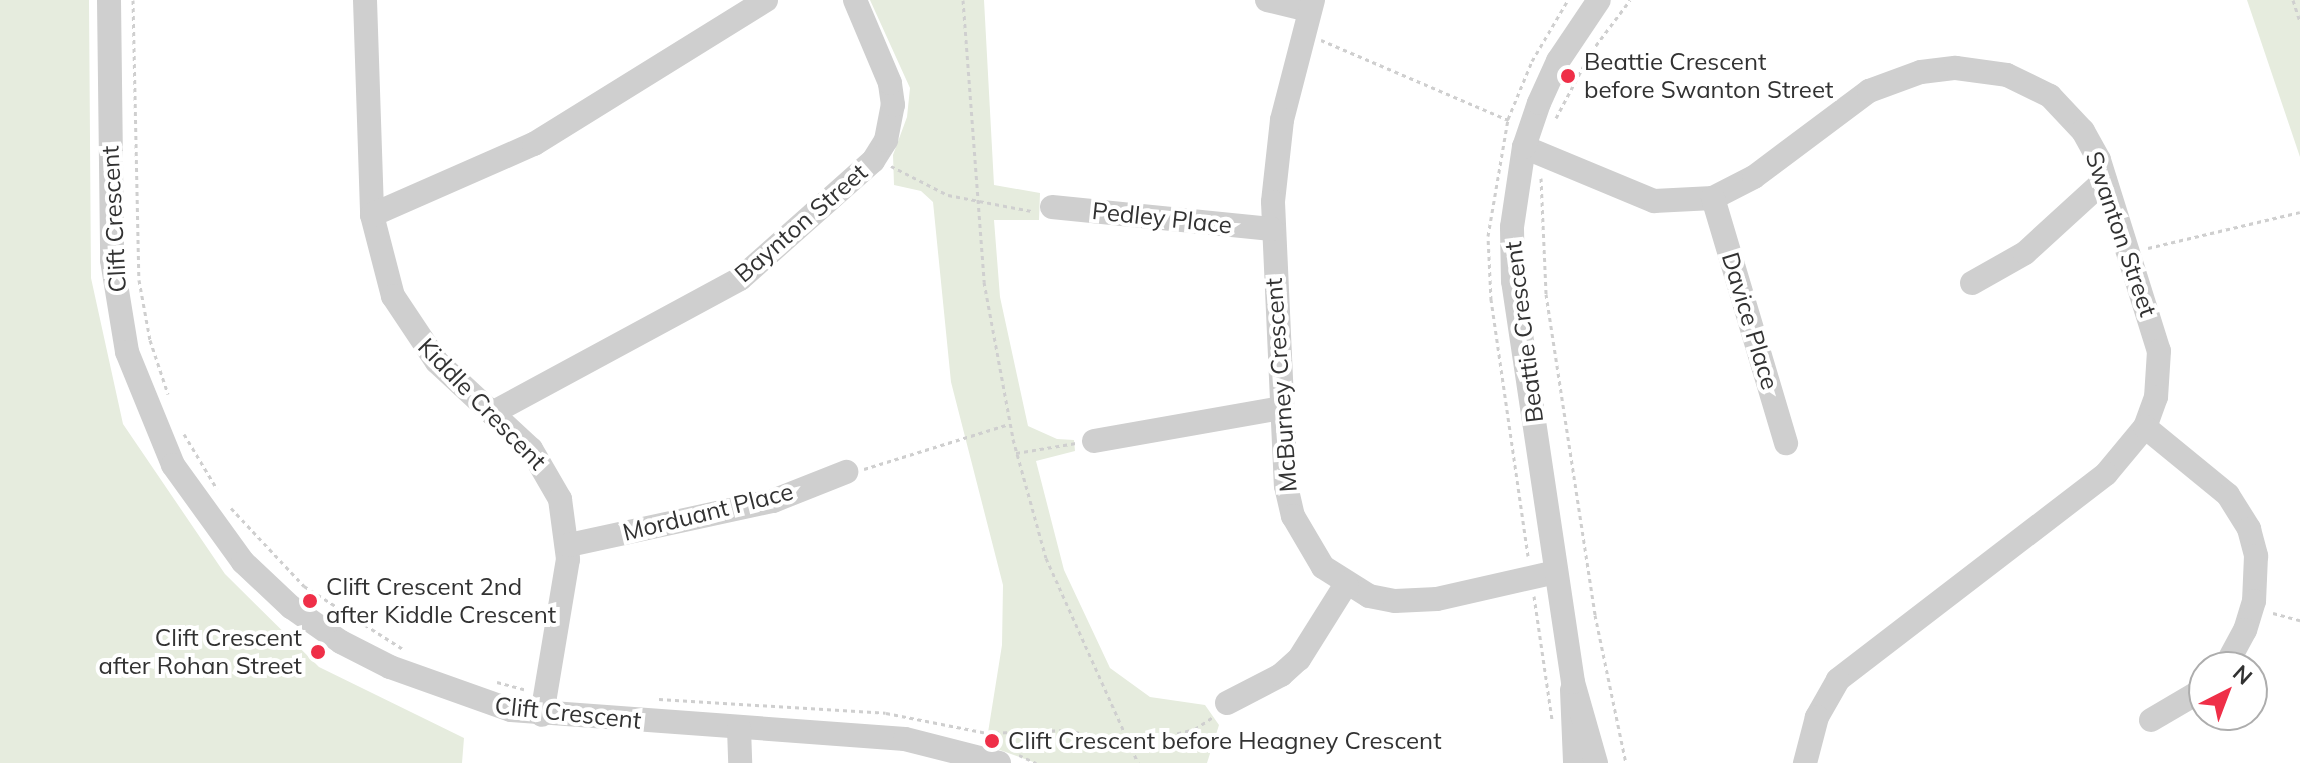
<!DOCTYPE html>
<html>
<head>
<meta charset="utf-8">
<style>
  body { margin:0 }
  #map { position:relative; width:2300px; height:763px; overflow:hidden; background:#fff; font-family:Mulish,sans-serif }
  div>[style] { position:absolute }
  [style*='--x'] { left:calc(var(--x)*1px); top:calc(var(--y)*1px); width:calc(var(--w)*1px); rotate:calc(var(--a)*1deg) }
  .green>* { inset:0; background:#e6ecde }
  .path>* { height:3px; margin-top:-1.5px; transform-origin:0; background:repeating-linear-gradient(90deg,#cfcfcf 0 4px,transparent 0 8px) }
  .minor>* { height:24px; margin:-12px; padding:0 12px; transform-origin:12px; border-radius:12px; background:#cfcfcf }
  .dots>* { width:22px; height:22px; translate:-50% -50%; box-sizing:border-box; border:4px solid #fff; border-radius:50% }
  span { translate:-50% -50%; white-space:nowrap; text-align:center; line-height:1.15; -webkit-text-stroke:8px #fff; paint-order:stroke }
  .poi-label { font-size:24px; color:#323232 }
  .left { translate:0 -50%; text-align:left }
  .right { translate:-100% -50%; text-align:right }
  .street-label { font-size:24px; color:#323232 }
  .north { position:absolute; left:2188px; top:651px; width:80px; height:80px; box-sizing:border-box; background:#fff; border:2px solid #adadad; border-radius:50%; rotate:42deg; font-size:22px; font-weight:700; line-height:32px; text-align:center; color:#323232 }
  .north::after { content:''; display:block; margin:auto; width:28px; height:36px; background:#ef2f48; clip-path:polygon(50% 0,100% 100%,50% 72%,0 100%) }
</style>
</head>
<body>
<div id="map">
  <div class="green">
    <div style="clip-path:polygon(0 0,89px 0,91px 278px,123px 424px,225px 574px,319px 667px,464px 738px,462px 763px,0 763px)"></div>
    <div style="clip-path:polygon(870px 0,984px 0,994px 185px,1040px 193px,1039px 220px,994px 220px,1000px 297px,1028px 426px,1057px 439px,1074px 440px,1075px 451px,1036px 461px,1064px 570px,1110px 668px,1150px 697px,1205px 705px,1219px 725px,1207px 763px,1036px 763px,986px 745px,1002px 645px,1003px 585px,951px 382px,933px 202px,921px 191px,894px 185px,893px 155px,907px 117px,910px 88px)"></div>
    <div style="clip-path:polygon(2247px 0,2300px 0,2300px 157px)"></div>
  </div>
  <div class="path">
    <div style="--x:133;--y:0;--w:280;--a:88.8"></div>
    <div style="--x:139;--y:280;--w:61;--a:79.6"></div>
    <div style="--x:150;--y:340;--w:57;--a:71.6"></div>
    <div style="--x:963;--y:0;--w:283;--a:85.7"></div>
    <div style="--x:984;--y:282;--w:160;--a:79.5"></div>
    <div style="--x:1013;--y:439;--w:123;--a:74.5"></div>
    <div style="--x:1046;--y:558;--w:225;--a:65.8"></div>
    <div style="--x:2293;--y:0;--w:22;--a:72"></div>
    <div style="--x:1321;--y:40;--w:204;--a:23.1"></div>
    <div style="--x:1556;--y:118;--w:75;--a:-62.1"></div>
    <div style="--x:1591;--y:52;--w:65;--a:-53.1"></div>
    <div style="--x:891;--y:166;--w:64;--a:27"></div>
    <div style="--x:948;--y:195;--w:85;--a:10.9"></div>
    <div style="--x:1541;--y:178;--w:116;--a:87.5"></div>
    <div style="--x:1546;--y:294;--w:325;--a:81.3"></div>
    <div style="--x:1595;--y:615;--w:151;--a:78.2"></div>
    <div style="--x:2148;--y:248;--w:156;--a:-13.3"></div>
    <div style="--x:184;--y:434;--w:64;--a:59"></div>
    <div style="--x:1016;--y:453;--w:61;--a:-9.5"></div>
    <div style="--x:864;--y:469;--w:152;--a:-17.2"></div>
    <div style="--x:231;--y:508;--w:107;--a:46.9"></div>
    <div style="--x:304;--y:586;--w:117;--a:32.5"></div>
    <div style="--x:1528;--y:556;--w:259;--a:-98.2"></div>
    <div style="--x:1491;--y:300;--w:64;--a:-92.7"></div>
    <div style="--x:1488;--y:236;--w:119;--a:-80.3"></div>
    <div style="--x:1508;--y:119;--w:63;--a:-67.5"></div>
    <div style="--x:1532;--y:61;--w:71;--a:-59.5"></div>
    <div style="--x:1534;--y:596;--w:124;--a:81.7"></div>
    <div style="--x:2273;--y:613;--w:28;--a:15"></div>
    <div style="--x:497;--y:682;--w:28;--a:15"></div>
    <div style="--x:659;--y:699;--w:227;--a:3.5"></div>
    <div style="--x:886;--y:713;--w:103;--a:11.2"></div>
    <div style="--x:987;--y:733;--w:80;--a:-2.1"></div>
    <div style="--x:1067;--y:730;--w:66;--a:13.2"></div>
    <div style="--x:1131;--y:745;--w:66;--a:-14"></div>
    <div style="--x:1195;--y:729;--w:22;--a:-34"></div>
    <div style="--x:1019;--y:755;--w:19;--a:25"></div>
  </div>
  <div class="minor">
    <div style="--x:109;--y:0;--w:260;--a:89.3"></div>
    <div style="--x:112;--y:260;--w:93;--a:80.7"></div>
    <div style="--x:127;--y:352;--w:122;--a:67.8"></div>
    <div style="--x:173;--y:465;--w:120;--a:54.2"></div>
    <div style="--x:243;--y:562;--w:66;--a:43.2"></div>
    <div style="--x:291;--y:607;--w:61;--a:35"></div>
    <div style="--x:341;--y:642;--w:55;--a:27"></div>
    <div style="--x:390;--y:667;--w:128;--a:19.6"></div>
    <div style="--x:511;--y:710;--w:395;--a:4.2"></div>
    <div style="--x:905;--y:739;--w:97;--a:14.3"></div>
    <div style="--x:365;--y:0;--w:215;--a:88.1"></div>
    <div style="--x:372;--y:215;--w:84;--a:75.5"></div>
    <div style="--x:393;--y:296;--w:79;--a:56.3"></div>
    <div style="--x:437;--y:362;--w:128;--a:42.8"></div>
    <div style="--x:531;--y:449;--w:58;--a:59.9"></div>
    <div style="--x:560;--y:499;--w:61;--a:82.4"></div>
    <div style="--x:568;--y:559;--w:158;--a:99.5"></div>
    <div style="--x:1267;--y:0;--w:43;--a:13.4"></div>
    <div style="--x:1313;--y:0;--w:124;--a:104.5"></div>
    <div style="--x:1282;--y:120;--w:82;--a:96.3"></div>
    <div style="--x:1273;--y:202;--w:284;--a:87.4"></div>
    <div style="--x:1286;--y:486;--w:31;--a:77"></div>
    <div style="--x:1293;--y:516;--w:59;--a:59.5"></div>
    <div style="--x:1323;--y:567;--w:54;--a:32.2"></div>
    <div style="--x:1369;--y:596;--w:26;--a:11"></div>
    <div style="--x:1395;--y:601;--w:42;--a:-2.7"></div>
    <div style="--x:1437;--y:599;--w:122;--a:-12.8"></div>
    <div style="--x:1524;--y:147;--w:141;--a:22.6"></div>
    <div style="--x:1654;--y:201;--w:59;--a:-2.9"></div>
    <div style="--x:1713;--y:198;--w:46;--a:-27.1"></div>
    <div style="--x:1754;--y:177;--w:144;--a:-36.8"></div>
    <div style="--x:1869;--y:91;--w:55;--a:-20.1"></div>
    <div style="--x:1921;--y:72;--w:35;--a:-7"></div>
    <div style="--x:1956;--y:68;--w:51;--a:7.8"></div>
    <div style="--x:2007;--y:75;--w:48;--a:26"></div>
    <div style="--x:2050;--y:96;--w:48;--a:46.7"></div>
    <div style="--x:2083;--y:131;--w:33;--a:61"></div>
    <div style="--x:2099;--y:160;--w:200;--a:72.6"></div>
    <div style="--x:2159;--y:351;--w:46;--a:93.7"></div>
    <div style="--x:2156;--y:397;--w:32;--a:110"></div>
    <div style="--x:2145;--y:427;--w:61;--a:129.7"></div>
    <div style="--x:2106;--y:474;--w:338;--a:142.5"></div>
    <div style="--x:1838;--y:680;--w:43;--a:119.6"></div>
    <div style="--x:1817;--y:717;--w:48;--a:104.6"></div>
    <div style="--x:1713;--y:198;--w:256;--a:73.4"></div>
    <div style="--x:1052;--y:207;--w:221;--a:5.7"></div>
    <div style="--x:372;--y:215;--w:177;--a:-23.7"></div>
    <div style="--x:534;--y:144;--w:273;--a:-31.8"></div>
    <div style="--x:1972;--y:283;--w:61;--a:-29.5"></div>
    <div style="--x:2025;--y:253;--w:108;--a:-42.4"></div>
    <div style="--x:492;--y:413;--w:282;--a:-28.4"></div>
    <div style="--x:740;--y:279;--w:178;--a:-41.6"></div>
    <div style="--x:873;--y:161;--w:25;--a:-58"></div>
    <div style="--x:886;--y:140;--w:36;--a:-79"></div>
    <div style="--x:893;--y:105;--w:22;--a:-98"></div>
    <div style="--x:890;--y:83;--w:90;--a:-112.9"></div>
    <div style="--x:2145;--y:427;--w:107;--a:39.3"></div>
    <div style="--x:2228;--y:495;--w:40;--a:58"></div>
    <div style="--x:2249;--y:529;--w:28;--a:75"></div>
    <div style="--x:2256;--y:556;--w:45;--a:92.5"></div>
    <div style="--x:2254;--y:601;--w:30;--a:107"></div>
    <div style="--x:2245;--y:630;--w:42;--a:118.4"></div>
    <div style="--x:1094;--y:441;--w:191;--a:-10"></div>
    <div style="--x:569;--y:545;--w:209;--a:-12.2"></div>
    <div style="--x:773;--y:501;--w:79;--a:-21.7"></div>
    <div style="--x:1572;--y:690;--w:73;--a:87.6"></div>
    <div style="--x:1227;--y:703;--w:61;--a:-27.4"></div>
    <div style="--x:1281;--y:675;--w:24;--a:-42"></div>
    <div style="--x:1299;--y:659;--w:89;--a:-57.9"></div>
    <div style="--x:2151;--y:720;--w:61;--a:-30.3"></div>
    <div style="--x:739;--y:728;--w:35;--a:88"></div>
    <div style="--x:1596;--y:763;--w:84;--a:-105.9"></div>
    <div style="--x:1573;--y:682;--w:405;--a:-98.5"></div>
    <div style="--x:1513;--y:281;--w:54;--a:-91.1"></div>
    <div style="--x:1512;--y:227;--w:81;--a:-81.5"></div>
    <div style="--x:1524;--y:147;--w:46;--a:-71.2"></div>
    <div style="--x:1539;--y:103;--w:46;--a:-65.7"></div>
    <div style="--x:1558;--y:61;--w:73;--a:-56.1"></div>
  </div>
  <div class="dots">
    <div style="left:1568px;top:76px;background:#ef2f48"></div>
    <div style="left:310px;top:601px;background:#ef2f48"></div>
    <div style="left:318px;top:652px;background:#ef2f48"></div>
    <div style="left:992px;top:741px;background:#ef2f48"></div>
  </div>
  <div class="poi-label">
    <span class="left" style="left:1584px;top:76px">Beattie Crescent<br>before Swanton Street</span>
    <span class="left" style="left:326px;top:601px">Clift Crescent 2nd<br>after Kiddle Crescent</span>
    <span class="right" style="left:302px;top:652px">Clift Crescent<br>after Rohan Street</span>
    <span class="left" style="left:1008px;top:741px">Clift Crescent before Heagney Crescent</span>
  </div>
  <div class="street-label">
    <span style="left:1162px;top:218px;rotate:6deg">Pedley Place</span>
    <span style="left:114px;top:219px;rotate:-93deg">Clift Crescent</span>
    <span style="left:801px;top:223px;rotate:-41deg">Baynton Street</span>
    <span style="left:2121px;top:234px;rotate:71deg">Swanton Street</span>
    <span style="left:1750px;top:321px;rotate:73deg">Davice Place</span>
    <span style="left:1524px;top:332px;rotate:-97deg">Beattie Crescent</span>
    <span style="left:1281px;top:385px;rotate:-94deg">McBurney Crescent</span>
    <span style="left:482px;top:404px;rotate:46deg">Kiddle Crescent</span>
    <span style="left:708px;top:512px;rotate:-14deg">Morduant Place</span>
    <span style="left:568px;top:713px;rotate:6deg">Clift Crescent</span>
  </div>
  <div class="north">N</div>
</div>
</body>
</html>
